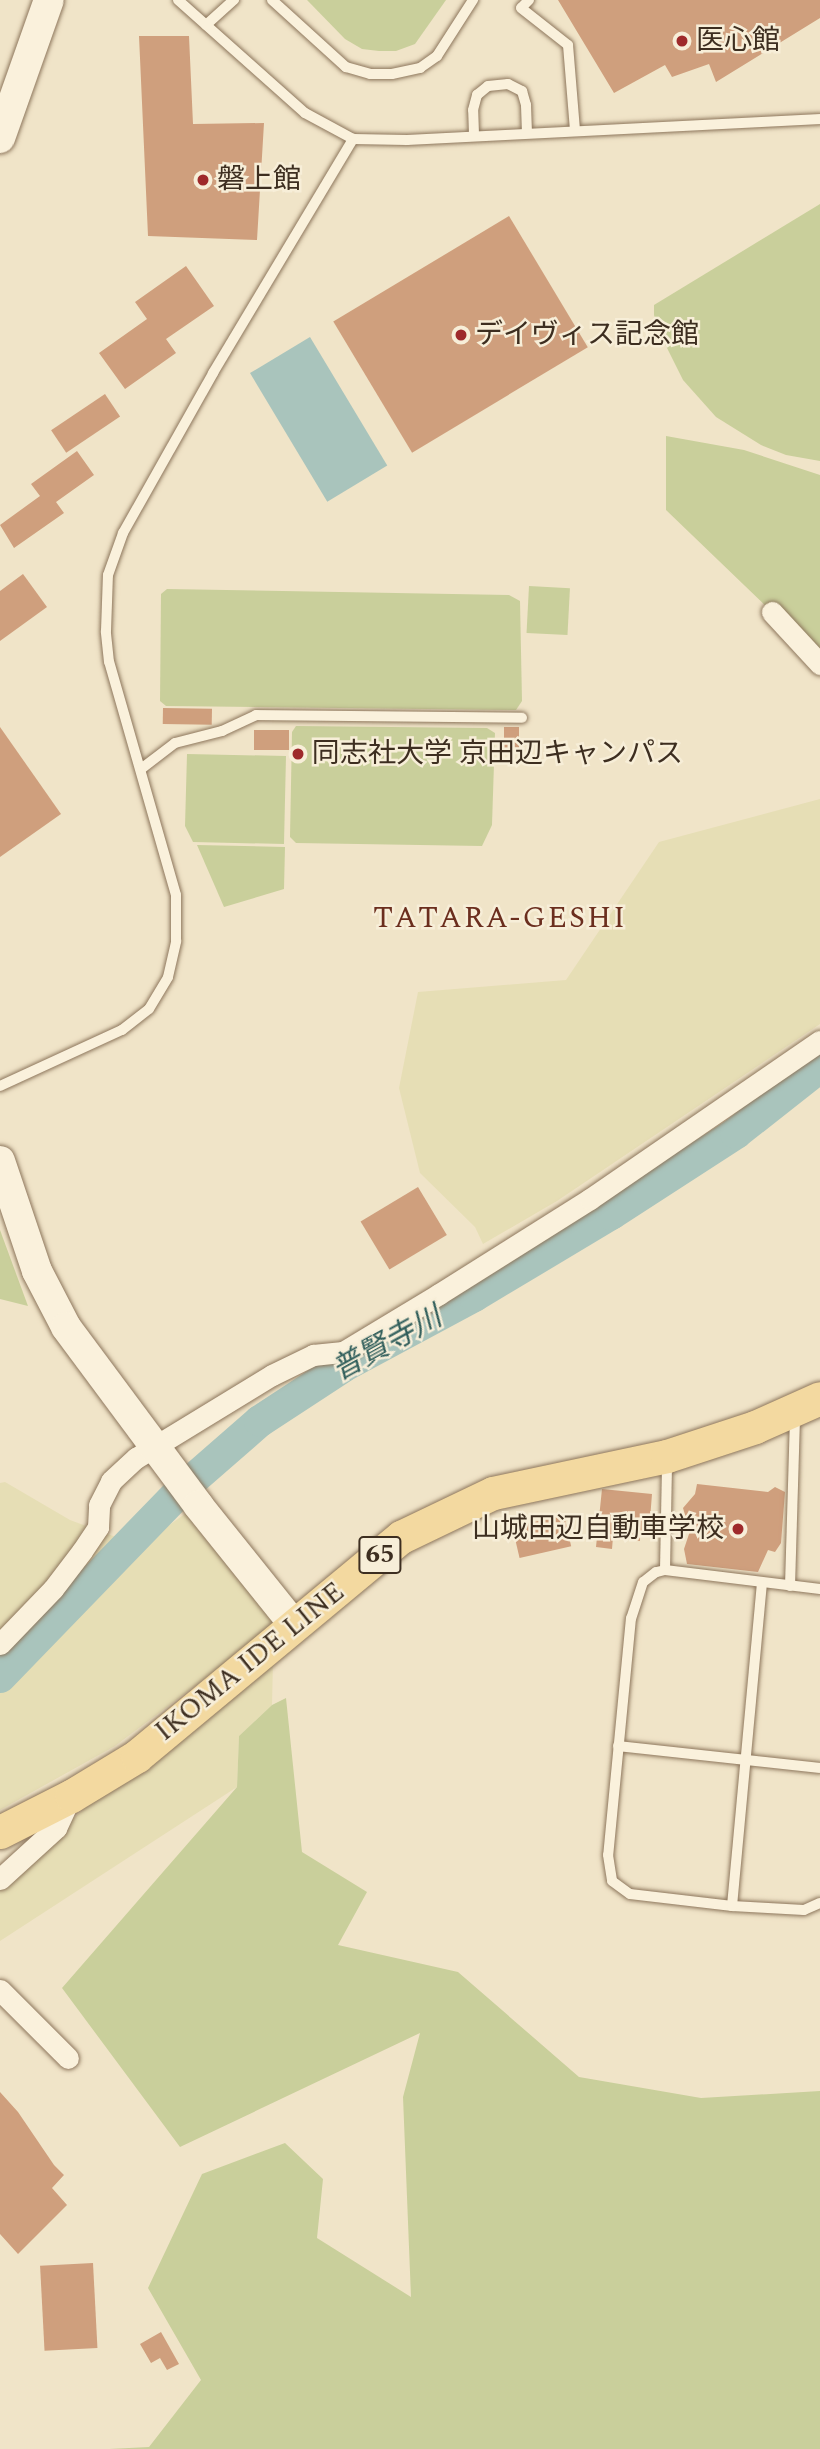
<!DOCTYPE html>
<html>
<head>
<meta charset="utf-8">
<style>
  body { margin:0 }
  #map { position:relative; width:820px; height:2449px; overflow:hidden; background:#f0e4c8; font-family:Spectral,"Noto Sans JP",serif }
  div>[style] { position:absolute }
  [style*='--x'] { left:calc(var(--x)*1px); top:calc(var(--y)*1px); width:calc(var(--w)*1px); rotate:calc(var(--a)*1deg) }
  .farmland>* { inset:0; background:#e6deb5 }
  .green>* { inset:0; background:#c9cf9b; transform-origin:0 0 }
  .water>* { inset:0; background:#a9c4bc; transform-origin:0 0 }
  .river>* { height:32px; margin:-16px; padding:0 16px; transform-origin:16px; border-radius:16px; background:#a9c4bc }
  .building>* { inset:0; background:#cf9f7d; transform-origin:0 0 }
  .roads { filter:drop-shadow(0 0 2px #8d765c) drop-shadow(0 0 2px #8d765c) }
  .lane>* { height:10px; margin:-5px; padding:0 5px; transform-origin:5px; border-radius:5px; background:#faf1dc }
  .street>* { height:21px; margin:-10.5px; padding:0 10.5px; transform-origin:10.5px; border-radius:10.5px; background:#faf1dc }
  .secondary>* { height:30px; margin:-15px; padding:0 15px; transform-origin:15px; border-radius:15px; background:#faf1dc }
  .primary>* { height:33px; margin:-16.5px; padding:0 16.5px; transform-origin:16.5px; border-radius:16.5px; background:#f3d9a0 }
  .dots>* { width:19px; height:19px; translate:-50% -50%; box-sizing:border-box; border:4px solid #f7eed8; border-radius:50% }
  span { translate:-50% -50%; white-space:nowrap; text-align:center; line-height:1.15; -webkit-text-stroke:5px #f7eed8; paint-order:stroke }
  .shield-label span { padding:2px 5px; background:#f7eed8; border:2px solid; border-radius:5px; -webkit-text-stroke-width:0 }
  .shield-label { font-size:26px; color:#3d2e20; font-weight:700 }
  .poi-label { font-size:28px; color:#3d2e20 }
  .left { translate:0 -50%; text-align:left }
  .right { translate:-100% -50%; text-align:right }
  .street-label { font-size:28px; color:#3d2e20 }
  .neighbourhood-label { font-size:30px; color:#6b2e1e; letter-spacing:2px }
  .water-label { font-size:30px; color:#2f5d5a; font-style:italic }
</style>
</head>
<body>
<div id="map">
  <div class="farmland">
    <div style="clip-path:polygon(820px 799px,820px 1024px,557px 1201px,483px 1244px,475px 1227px,420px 1173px,399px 1088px,418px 992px,566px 980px,659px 842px)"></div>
    <div style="clip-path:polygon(5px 1482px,70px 1520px,140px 1546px,189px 1511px,277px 1624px,115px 1746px,0 1810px,0 1483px)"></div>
    <div style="clip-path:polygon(273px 1661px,272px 1705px,239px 1736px,237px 1787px,0 1941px,0 1886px,123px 1773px)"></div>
  </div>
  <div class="green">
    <div style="clip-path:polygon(307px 0,446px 0,415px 44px,396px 51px,379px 51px,362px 49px,345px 39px)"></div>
    <div style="clip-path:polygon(820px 204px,820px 461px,786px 455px,761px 445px,716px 417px,683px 380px,660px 334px,654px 315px,654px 305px)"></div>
    <div style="clip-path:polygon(666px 436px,744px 450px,820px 475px,820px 664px,772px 612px,666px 510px)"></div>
    <div style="left:529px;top:586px;width:41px;height:47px;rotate:3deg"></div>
    <div style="clip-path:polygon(167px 589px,509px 595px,520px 601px,522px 701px,516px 710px,166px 706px,160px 701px,161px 594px)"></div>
    <div style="clip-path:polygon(296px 726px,487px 728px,495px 733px,492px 825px,482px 846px,296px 843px,290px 837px,292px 732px)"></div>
    <div style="clip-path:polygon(187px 754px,286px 756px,284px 844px,193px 842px,185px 826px)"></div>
    <div style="clip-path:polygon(197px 845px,285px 847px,284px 889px,224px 907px)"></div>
    <div style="clip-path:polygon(0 1230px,28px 1306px,0 1299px)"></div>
    <div style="clip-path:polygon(286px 1698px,302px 1852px,367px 1892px,338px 1945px,458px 1972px,579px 2077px,701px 2098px,820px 2091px,820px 2449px,109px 2449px,149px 2447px,201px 2380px,148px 2288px,202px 2174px,285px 2143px,323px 2179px,317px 2238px,411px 2297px,403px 2097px,420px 2033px,180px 2147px,62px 1988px,237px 1787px,239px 1736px,272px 1705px)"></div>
  </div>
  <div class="water">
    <div style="left:310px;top:337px;width:150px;height:70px;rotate:59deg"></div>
  </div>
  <div class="river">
    <div style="--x:0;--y:1677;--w:262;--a:-45.9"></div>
    <div style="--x:182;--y:1489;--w:103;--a:-41.1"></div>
    <div style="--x:260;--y:1421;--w:100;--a:-33.2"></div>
    <div style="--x:344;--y:1366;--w:148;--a:-28.3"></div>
    <div style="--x:474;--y:1296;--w:160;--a:-30.9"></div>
    <div style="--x:611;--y:1214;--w:149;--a:-32.9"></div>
    <div style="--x:736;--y:1133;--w:107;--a:-38.2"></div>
  </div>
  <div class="building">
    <div style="clip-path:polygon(558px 0,820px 0,820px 18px,716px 82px,709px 64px,672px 77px,665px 65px,614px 93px)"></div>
    <div style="clip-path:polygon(139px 36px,189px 36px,193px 124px,264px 123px,257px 240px,148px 236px)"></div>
    <div style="left:509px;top:216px;width:153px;height:205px;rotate:59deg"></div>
    <div style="clip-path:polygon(186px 266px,214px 306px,166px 339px,176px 353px,125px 389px,99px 353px,147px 319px,135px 302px)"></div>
    <div style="left:105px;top:394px;width:27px;height:65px;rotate:56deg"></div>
    <div style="clip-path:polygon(77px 451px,94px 475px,56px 502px,64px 513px,14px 548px,0 525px,40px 496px,31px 484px)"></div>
    <div style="clip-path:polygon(23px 574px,47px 607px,0 641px,0 591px)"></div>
    <div style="left:163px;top:708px;width:49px;height:16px;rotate:1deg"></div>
    <div style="clip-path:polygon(0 727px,61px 814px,0 857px)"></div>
    <div style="left:504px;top:727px;width:15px;height:25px"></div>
    <div style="left:254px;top:730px;width:35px;height:20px"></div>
    <div style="left:418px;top:1187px;width:56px;height:67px;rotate:59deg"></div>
    <div style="clip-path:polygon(697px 1484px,768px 1492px,775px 1487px,785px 1492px,781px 1543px,775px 1552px,768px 1550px,758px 1572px,687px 1564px,684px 1549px,690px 1531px,683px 1508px,695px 1494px)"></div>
    <div style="clip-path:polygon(602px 1489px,652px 1494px,649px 1532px,640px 1534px,640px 1541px,613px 1537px,612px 1549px,596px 1547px)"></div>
    <div style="left:564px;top:1515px;width:32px;height:53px;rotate:77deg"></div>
    <div style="clip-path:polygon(0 2092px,18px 2112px,54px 2165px,64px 2175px,52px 2188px,67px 2205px,18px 2254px,0 2234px)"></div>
    <div style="left:93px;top:2263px;width:85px;height:53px;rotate:87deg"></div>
    <div style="clip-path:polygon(161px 2332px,179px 2364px,167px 2370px,160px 2358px,151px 2363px,140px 2344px)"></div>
  </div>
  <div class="roads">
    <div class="lane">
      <div style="--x:178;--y:0;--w:170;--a:41.7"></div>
      <div style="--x:305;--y:113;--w:55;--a:28.4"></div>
      <div style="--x:353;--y:139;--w:54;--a:1.1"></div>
      <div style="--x:407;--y:140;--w:414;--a:-2.9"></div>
      <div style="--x:272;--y:0;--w:100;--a:42.2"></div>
      <div style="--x:346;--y:67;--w:25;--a:16"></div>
      <div style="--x:370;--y:74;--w:22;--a:0"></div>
      <div style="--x:392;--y:74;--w:29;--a:-12"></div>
      <div style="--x:420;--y:68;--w:21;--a:-35"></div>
      <div style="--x:437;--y:56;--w:67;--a:-57.3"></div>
      <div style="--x:529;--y:0;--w:11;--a:135"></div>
      <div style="--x:521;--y:8;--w:60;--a:38.2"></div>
      <div style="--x:568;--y:45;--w:85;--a:85.3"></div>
      <div style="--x:206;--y:25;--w:38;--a:-42"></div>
      <div style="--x:474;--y:134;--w:24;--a:-92"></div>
      <div style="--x:473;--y:110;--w:16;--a:-75"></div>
      <div style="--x:477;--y:95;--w:14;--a:-39"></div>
      <div style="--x:488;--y:86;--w:20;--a:-6"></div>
      <div style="--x:508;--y:84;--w:16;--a:27"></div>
      <div style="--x:522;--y:91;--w:15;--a:74"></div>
      <div style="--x:526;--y:105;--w:27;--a:88"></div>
      <div style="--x:141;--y:769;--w:43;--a:-37.4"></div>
      <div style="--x:175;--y:743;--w:49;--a:-14.3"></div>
      <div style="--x:222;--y:731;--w:38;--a:-25"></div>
      <div style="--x:256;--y:715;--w:266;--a:0.6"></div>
      <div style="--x:0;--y:1086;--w:134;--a:-24.7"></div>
      <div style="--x:122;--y:1030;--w:34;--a:-38"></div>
      <div style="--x:149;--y:1009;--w:37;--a:-59"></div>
      <div style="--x:168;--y:977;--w:37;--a:-77"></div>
      <div style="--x:176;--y:941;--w:46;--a:-90"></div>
      <div style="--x:176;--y:895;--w:242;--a:-106"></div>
      <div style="--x:109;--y:662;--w:31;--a:-96"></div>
      <div style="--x:106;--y:631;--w:56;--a:-88"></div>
      <div style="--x:108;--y:575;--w:45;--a:-70.3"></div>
      <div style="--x:123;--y:533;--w:184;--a:-60.6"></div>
      <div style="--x:213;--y:373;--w:273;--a:-59.1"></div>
      <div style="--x:665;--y:1570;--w:109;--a:-88.9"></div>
      <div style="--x:790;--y:1586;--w:170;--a:-88.3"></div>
      <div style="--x:820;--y:1589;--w:156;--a:-173"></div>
      <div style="--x:665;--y:1570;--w:9;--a:167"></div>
      <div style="--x:656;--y:1572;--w:16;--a:142"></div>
      <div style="--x:643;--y:1582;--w:38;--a:108"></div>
      <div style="--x:631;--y:1618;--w:238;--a:95.5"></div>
      <div style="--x:608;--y:1855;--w:26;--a:81"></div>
      <div style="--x:612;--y:1881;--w:22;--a:36"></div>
      <div style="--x:630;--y:1894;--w:103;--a:6.7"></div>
      <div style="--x:732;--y:1906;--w:72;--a:3.2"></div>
      <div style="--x:804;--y:1910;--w:17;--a:-24"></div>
      <div style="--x:618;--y:1746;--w:203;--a:6.2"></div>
      <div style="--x:732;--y:1906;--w:324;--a:-84.7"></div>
    </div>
    <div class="street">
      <div style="--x:772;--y:612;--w:71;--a:47.3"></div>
      <div style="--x:0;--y:1644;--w:76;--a:-46.1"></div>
      <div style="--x:53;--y:1589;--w:48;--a:-52.7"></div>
      <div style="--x:82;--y:1551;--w:29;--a:-56"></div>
      <div style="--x:98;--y:1527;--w:22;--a:-87"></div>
      <div style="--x:99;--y:1505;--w:27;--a:-63"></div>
      <div style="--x:111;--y:1481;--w:34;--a:-43"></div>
      <div style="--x:136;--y:1458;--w:159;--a:-31.4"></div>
      <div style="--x:272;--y:1375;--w:46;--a:-26"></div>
      <div style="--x:313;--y:1355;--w:30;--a:-6"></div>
      <div style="--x:343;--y:1352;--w:112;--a:-31.1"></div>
      <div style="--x:439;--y:1294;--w:178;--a:-32.2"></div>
      <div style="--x:590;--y:1199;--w:279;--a:-34.5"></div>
      <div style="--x:0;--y:1879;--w:76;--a:-42.3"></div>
      <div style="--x:56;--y:1828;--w:35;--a:-65"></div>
      <div style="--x:0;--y:1990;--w:96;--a:45"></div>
    </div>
    <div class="secondary">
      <div style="--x:0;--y:138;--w:146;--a:-70.5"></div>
      <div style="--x:0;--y:1161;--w:116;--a:71.4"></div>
      <div style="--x:37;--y:1271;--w:63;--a:62.6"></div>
      <div style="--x:66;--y:1327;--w:222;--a:53.4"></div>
      <div style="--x:198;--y:1505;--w:155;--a:51.3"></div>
    </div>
    <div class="primary">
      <div style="--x:0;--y:1832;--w:80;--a:-26.9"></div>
      <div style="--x:71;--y:1796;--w:77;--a:-31.2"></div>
      <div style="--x:137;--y:1756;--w:343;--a:-39.7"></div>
      <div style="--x:401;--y:1537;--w:102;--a:-25.6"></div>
      <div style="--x:493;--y:1493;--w:178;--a:-12"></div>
      <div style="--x:667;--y:1456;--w:93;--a:-18.2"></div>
      <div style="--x:755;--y:1427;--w:71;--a:-24"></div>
    </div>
  </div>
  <div class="dots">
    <div style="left:682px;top:41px;background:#9e2a2b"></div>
    <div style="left:203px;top:180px;background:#9e2a2b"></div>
    <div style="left:461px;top:335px;background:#9e2a2b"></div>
    <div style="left:298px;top:754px;background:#9e2a2b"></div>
    <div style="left:738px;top:1529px;background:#9e2a2b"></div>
  </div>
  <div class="shield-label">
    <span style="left:380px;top:1555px">65</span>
  </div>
  <div class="poi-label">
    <span class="left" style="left:696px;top:41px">医心館</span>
    <span class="left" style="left:217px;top:180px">磐上館</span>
    <span class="left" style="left:475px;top:335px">デイヴィス記念館</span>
    <span class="left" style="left:312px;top:754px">同志社大学 京田辺キャンパス</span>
    <span class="right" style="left:724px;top:1529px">山城田辺自動車学校</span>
  </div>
  <div class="street-label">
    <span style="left:250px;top:1662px;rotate:-39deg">IKOMA IDE LINE</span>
  </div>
  <div class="neighbourhood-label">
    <span style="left:500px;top:918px">TATARA-GESHI</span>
  </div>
  <div class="water-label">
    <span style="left:387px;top:1344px;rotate:-29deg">普賢寺川</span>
  </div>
</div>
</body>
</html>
